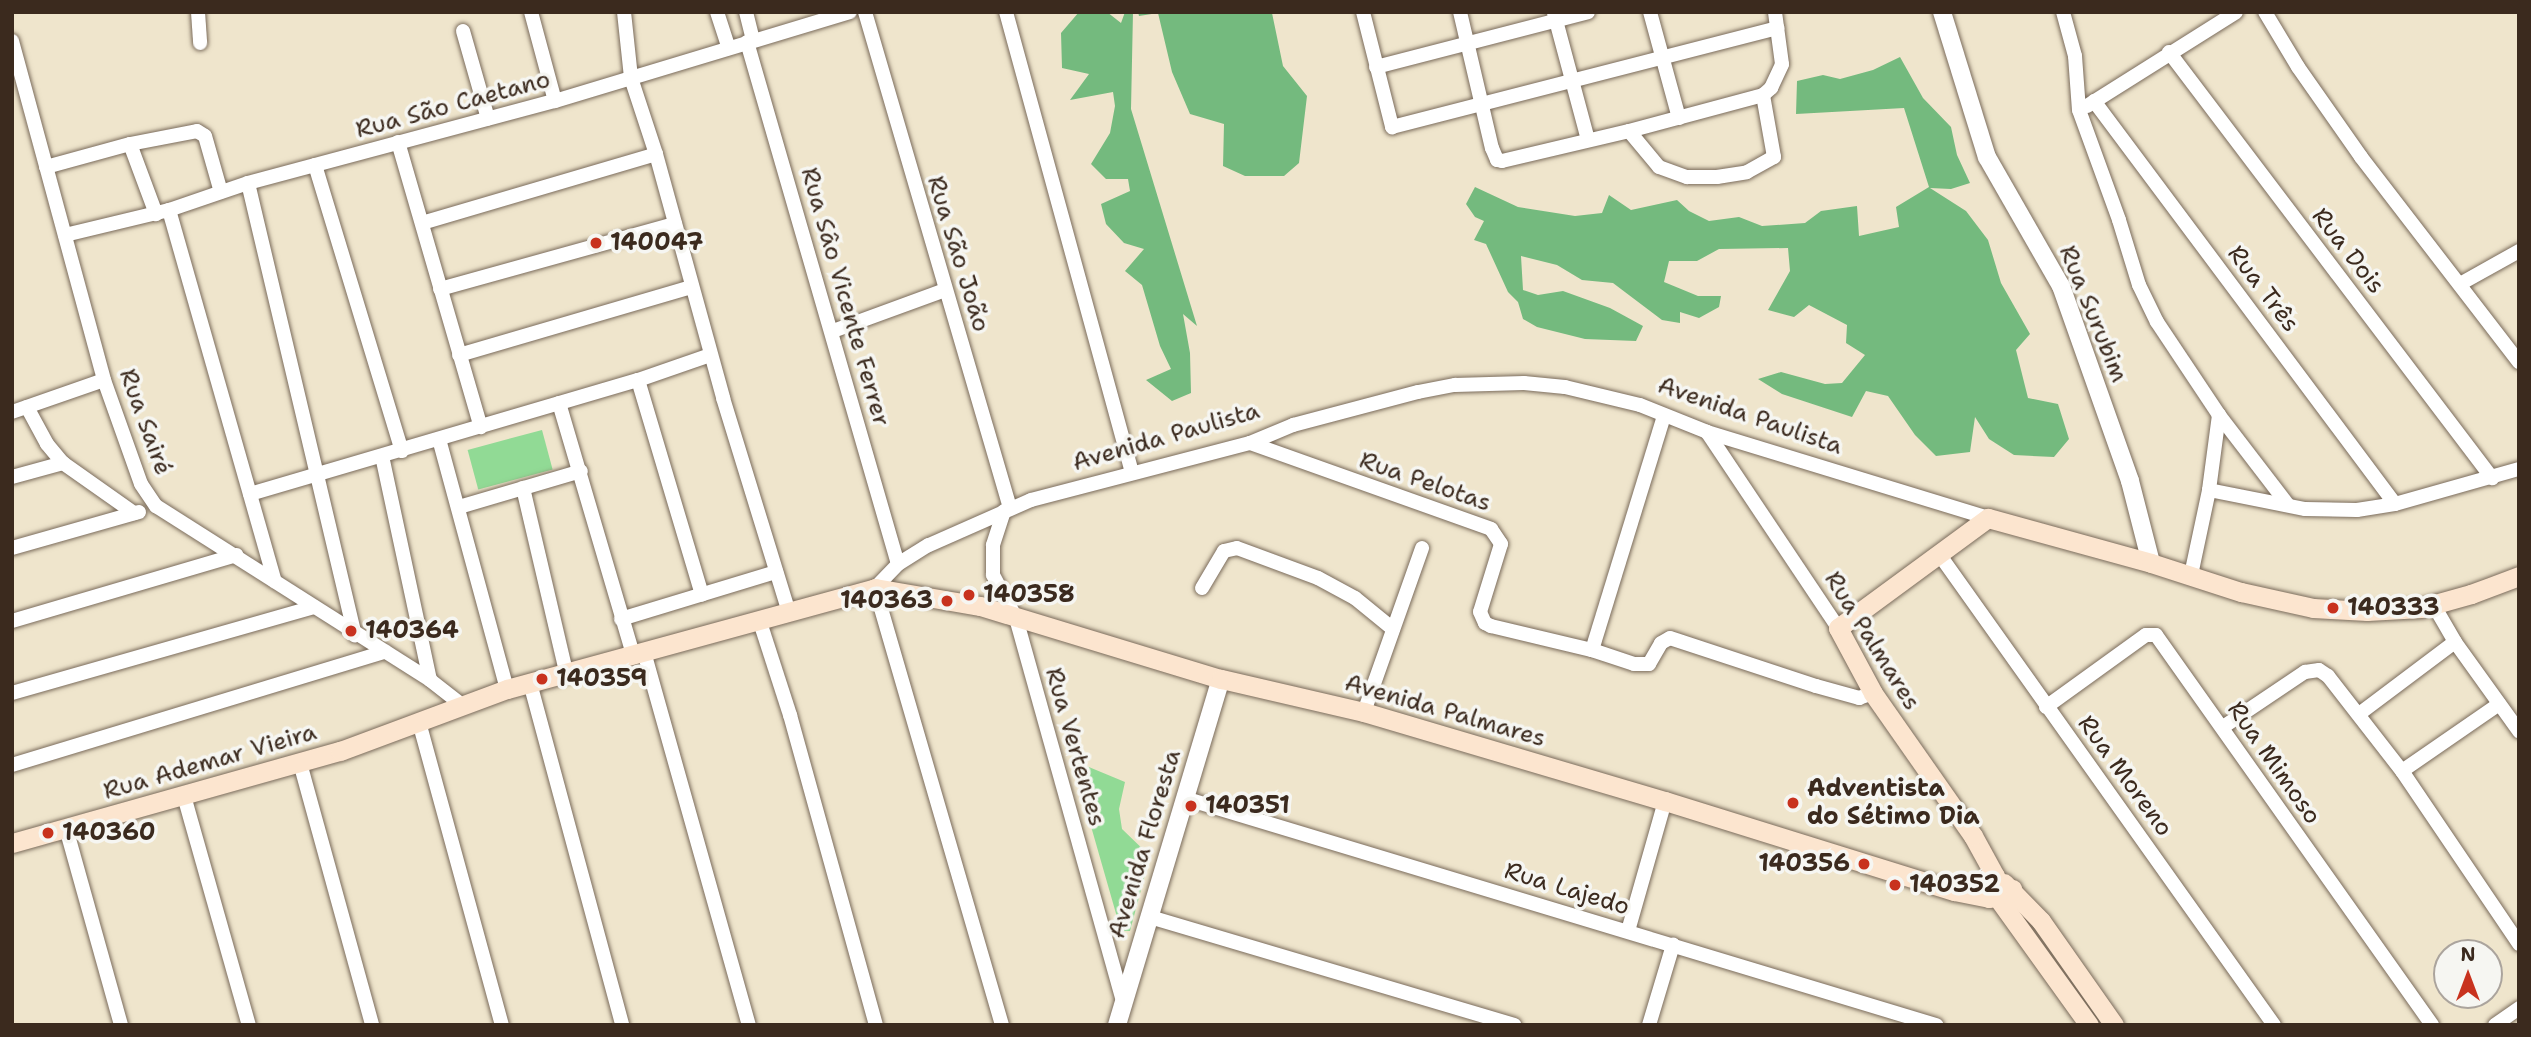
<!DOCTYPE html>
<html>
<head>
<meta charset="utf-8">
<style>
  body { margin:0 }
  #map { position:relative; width:2531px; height:1037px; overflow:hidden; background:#efe5cc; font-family:"Shantell Sans",sans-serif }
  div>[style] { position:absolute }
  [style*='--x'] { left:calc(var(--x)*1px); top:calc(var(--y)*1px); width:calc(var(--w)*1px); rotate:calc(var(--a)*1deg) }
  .green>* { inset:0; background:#91da95; transform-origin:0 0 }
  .forest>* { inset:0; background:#74ba7e }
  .roads { filter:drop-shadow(0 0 2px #7a6b5b) drop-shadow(0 0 2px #7a6b5b) }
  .minor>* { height:14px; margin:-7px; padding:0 7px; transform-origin:7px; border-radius:7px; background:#fff }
  .tertiary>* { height:18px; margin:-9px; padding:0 9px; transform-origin:9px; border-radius:9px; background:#fff }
  .secondary>* { height:19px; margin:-9.5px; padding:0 9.5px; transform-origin:9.5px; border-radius:9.5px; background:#fce5cf }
  .dots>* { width:19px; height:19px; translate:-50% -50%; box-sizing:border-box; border:4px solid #f6f6f2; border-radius:50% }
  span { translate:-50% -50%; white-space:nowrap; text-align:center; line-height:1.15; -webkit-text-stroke:7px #f6f6f2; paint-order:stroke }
  .street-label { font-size:24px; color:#3b2a1e }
  .poi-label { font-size:24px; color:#3b2a1e; font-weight:700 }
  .left { translate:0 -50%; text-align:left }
  .right { translate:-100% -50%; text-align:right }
  .frame { position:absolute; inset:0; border:14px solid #3b2a1e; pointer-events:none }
  .north { position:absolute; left:2433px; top:939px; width:70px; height:70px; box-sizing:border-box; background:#f6f6f2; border:2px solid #aba49d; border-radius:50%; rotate:0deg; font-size:19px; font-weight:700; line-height:28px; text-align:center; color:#3b2a1e }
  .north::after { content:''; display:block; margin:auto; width:24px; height:32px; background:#c8321e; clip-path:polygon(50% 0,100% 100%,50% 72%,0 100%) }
</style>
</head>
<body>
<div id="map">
  <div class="green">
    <div style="left:542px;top:430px;width:41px;height:77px;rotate:75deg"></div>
    <div style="clip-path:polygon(1072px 760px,1125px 782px,1119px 809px,1122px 829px,1150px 856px,1130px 931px,1121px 931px)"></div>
  </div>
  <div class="forest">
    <div style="clip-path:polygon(1079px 12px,1107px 12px,1121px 23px,1125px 12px,1133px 12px,1131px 109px,1197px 326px,1183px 314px,1190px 353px,1191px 393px,1172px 401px,1146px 380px,1171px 369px,1160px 346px,1142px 285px,1125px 271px,1144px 249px,1124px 243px,1106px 224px,1101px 204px,1130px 191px,1128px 179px,1106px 179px,1091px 164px,1110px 133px,1115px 106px,1113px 92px,1070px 100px,1089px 74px,1062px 68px,1061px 33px)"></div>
    <div style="clip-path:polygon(1138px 12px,1272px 13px,1283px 66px,1307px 96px,1299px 163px,1284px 176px,1245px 176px,1223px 166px,1224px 124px,1190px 114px,1172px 72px,1158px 13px,1139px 16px)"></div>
    <div style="clip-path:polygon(1900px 57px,1923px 98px,1951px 127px,1957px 155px,1970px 183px,1951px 189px,1930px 188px,1966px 211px,1988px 240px,2001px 283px,2030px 334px,2016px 350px,2028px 398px,2058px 404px,2069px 439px,2054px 457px,2014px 455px,1989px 439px,1975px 417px,1970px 452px,1936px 456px,1915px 435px,1888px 396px,1866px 391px,1852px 417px,1782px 394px,1758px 379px,1781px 372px,1825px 384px,1842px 383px,1865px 355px,1846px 343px,1847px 325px,1809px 305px,1794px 317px,1768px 310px,1790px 271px,1788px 248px,1719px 249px,1697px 261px,1669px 261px,1664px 282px,1698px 296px,1721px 296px,1719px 307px,1699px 318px,1680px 312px,1680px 323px,1662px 320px,1613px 283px,1582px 280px,1557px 265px,1521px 256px,1523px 290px,1538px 295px,1563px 291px,1610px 308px,1643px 326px,1636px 341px,1585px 339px,1537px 327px,1523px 319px,1518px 302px,1508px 292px,1486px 244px,1474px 240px,1484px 221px,1475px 217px,1466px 204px,1475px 187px,1518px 207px,1575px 216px,1602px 213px,1609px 195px,1631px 210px,1677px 200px,1689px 211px,1709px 221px,1739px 217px,1762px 226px,1805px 223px,1821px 211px,1857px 206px,1859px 236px,1899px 227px,1896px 207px,1929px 187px,1904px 108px,1796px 114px,1797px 81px,1823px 75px,1840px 79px,1873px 70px)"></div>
  </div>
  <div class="roads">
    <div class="minor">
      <div style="--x:198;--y:12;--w:31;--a:86"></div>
      <div style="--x:531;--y:12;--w:92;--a:74.9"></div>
      <div style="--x:624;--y:12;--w:66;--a:83.9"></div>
      <div style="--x:631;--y:78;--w:80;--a:71.8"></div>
      <div style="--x:656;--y:154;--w:253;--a:74.6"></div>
      <div style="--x:723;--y:398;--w:221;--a:72.9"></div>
      <div style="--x:717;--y:12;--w:38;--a:72"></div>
      <div style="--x:746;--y:12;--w:29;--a:76"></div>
      <div style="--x:865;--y:12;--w:517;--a:73.7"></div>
      <div style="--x:1006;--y:12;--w:477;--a:74.7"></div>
      <div style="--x:1363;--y:12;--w:119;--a:75.8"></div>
      <div style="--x:1392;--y:127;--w:398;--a:-14.4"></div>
      <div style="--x:1460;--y:12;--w:140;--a:76.8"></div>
      <div style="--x:1492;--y:148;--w:13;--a:67"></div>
      <div style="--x:1497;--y:160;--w:5;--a:11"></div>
      <div style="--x:1502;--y:161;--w:130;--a:-13.3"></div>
      <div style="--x:1629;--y:131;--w:139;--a:-15"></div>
      <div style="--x:1763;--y:95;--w:11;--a:-41"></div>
      <div style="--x:1771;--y:88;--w:26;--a:-65"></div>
      <div style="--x:1782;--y:64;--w:52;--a:-97.7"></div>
      <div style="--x:1650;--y:12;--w:110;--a:74.7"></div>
      <div style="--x:2063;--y:12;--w:46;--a:74.7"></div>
      <div style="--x:2075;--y:56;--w:54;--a:85.8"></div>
      <div style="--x:2079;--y:110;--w:117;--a:70"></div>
      <div style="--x:2119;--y:220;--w:68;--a:72.9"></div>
      <div style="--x:2139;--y:285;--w:41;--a:64.1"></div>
      <div style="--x:2157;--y:322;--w:112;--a:56.3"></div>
      <div style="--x:2219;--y:415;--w:113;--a:52.5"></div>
      <div style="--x:2265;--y:12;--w:64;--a:59"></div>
      <div style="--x:2298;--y:67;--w:110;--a:55"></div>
      <div style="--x:2361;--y:157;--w:259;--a:52.4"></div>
      <div style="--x:1554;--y:13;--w:131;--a:75"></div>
      <div style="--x:463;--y:31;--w:91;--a:74.1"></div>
      <div style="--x:12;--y:41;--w:351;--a:74.8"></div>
      <div style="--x:104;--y:380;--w:110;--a:70.4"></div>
      <div style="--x:141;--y:484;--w:27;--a:56"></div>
      <div style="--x:156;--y:506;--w:325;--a:32.4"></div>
      <div style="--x:430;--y:680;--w:39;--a:38"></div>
      <div style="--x:747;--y:42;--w:543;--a:73.87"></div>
      <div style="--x:2169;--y:52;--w:535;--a:52.83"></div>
      <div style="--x:1376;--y:67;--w:219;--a:-14.5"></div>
      <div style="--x:2094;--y:101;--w:503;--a:53.24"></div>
      <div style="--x:2087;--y:106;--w:176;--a:-32.2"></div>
      <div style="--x:1629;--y:131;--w:47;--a:50.2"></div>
      <div style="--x:1659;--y:167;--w:30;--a:20"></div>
      <div style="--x:1687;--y:177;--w:30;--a:0"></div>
      <div style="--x:1717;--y:177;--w:30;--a:-9"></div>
      <div style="--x:1747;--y:172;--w:31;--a:-29"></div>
      <div style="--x:1774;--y:157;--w:63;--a:-100.1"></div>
      <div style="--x:398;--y:142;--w:297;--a:73.8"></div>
      <div style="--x:130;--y:144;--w:75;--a:69.6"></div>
      <div style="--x:315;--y:165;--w:299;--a:73.1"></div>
      <div style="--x:46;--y:167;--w:87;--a:-15.3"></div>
      <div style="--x:130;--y:144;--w:68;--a:-11"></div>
      <div style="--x:197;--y:131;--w:9;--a:32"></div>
      <div style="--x:205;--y:136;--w:58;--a:74.1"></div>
      <div style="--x:248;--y:183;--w:465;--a:76.7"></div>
      <div style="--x:169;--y:210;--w:386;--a:74.1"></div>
      <div style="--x:422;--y:223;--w:244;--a:-16.4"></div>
      <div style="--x:65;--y:235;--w:107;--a:-13.5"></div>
      <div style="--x:169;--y:210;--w:83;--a:-18.9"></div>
      <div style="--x:248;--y:183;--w:318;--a:-15"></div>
      <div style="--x:555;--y:101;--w:308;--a:-16.8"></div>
      <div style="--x:2460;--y:284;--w:68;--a:-29.2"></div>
      <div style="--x:440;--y:289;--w:244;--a:-15.5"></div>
      <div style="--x:833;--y:331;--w:119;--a:-20.1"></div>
      <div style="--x:459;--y:355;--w:242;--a:-16.3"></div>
      <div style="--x:638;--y:380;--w:224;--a:73.4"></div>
      <div style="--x:559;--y:403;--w:263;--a:73.6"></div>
      <div style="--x:27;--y:407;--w:42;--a:61.6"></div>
      <div style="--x:47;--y:444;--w:25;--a:50"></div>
      <div style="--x:63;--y:463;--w:87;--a:35.2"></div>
      <div style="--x:12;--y:412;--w:97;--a:-19.2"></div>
      <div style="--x:1707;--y:432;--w:236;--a:56.2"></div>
      <div style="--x:439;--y:439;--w:259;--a:74.8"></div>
      <div style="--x:1250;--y:443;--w:256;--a:19.6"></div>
      <div style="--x:1491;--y:529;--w:18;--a:56"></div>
      <div style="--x:1501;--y:544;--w:71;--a:107.2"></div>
      <div style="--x:1480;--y:612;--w:12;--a:66"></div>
      <div style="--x:1485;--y:623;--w:7;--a:27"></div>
      <div style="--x:1491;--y:626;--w:104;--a:13.4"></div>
      <div style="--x:1592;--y:650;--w:44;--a:18.4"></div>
      <div style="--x:1634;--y:664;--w:15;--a:0"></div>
      <div style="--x:1649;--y:664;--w:24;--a:-60"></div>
      <div style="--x:1661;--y:643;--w:10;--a:-29"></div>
      <div style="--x:1670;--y:638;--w:154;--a:18.2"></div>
      <div style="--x:1816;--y:686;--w:45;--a:15.6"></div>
      <div style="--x:1859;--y:698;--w:15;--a:-20"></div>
      <div style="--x:382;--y:456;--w:229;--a:77.9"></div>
      <div style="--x:12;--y:477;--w:53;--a:-15.4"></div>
      <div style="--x:523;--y:488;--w:189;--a:76.8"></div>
      <div style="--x:2209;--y:490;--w:98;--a:11.2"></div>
      <div style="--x:2305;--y:509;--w:52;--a:1.1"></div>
      <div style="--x:2357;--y:510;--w:38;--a:-9"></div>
      <div style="--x:2395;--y:504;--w:129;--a:-15.8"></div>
      <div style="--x:250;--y:494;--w:404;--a:-16.4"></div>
      <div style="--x:638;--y:380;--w:76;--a:-19.1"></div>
      <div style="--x:459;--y:507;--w:127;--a:-16.4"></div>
      <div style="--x:1004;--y:511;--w:36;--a:108"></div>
      <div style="--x:993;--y:545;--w:30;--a:90"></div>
      <div style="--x:993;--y:575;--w:49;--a:61.9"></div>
      <div style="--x:1016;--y:618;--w:397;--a:74.4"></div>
      <div style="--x:12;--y:548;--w:132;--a:-15.8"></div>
      <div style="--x:1939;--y:554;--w:578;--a:54.58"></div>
      <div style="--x:2191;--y:575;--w:87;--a:-78"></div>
      <div style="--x:2209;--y:490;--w:76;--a:-82.4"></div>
      <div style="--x:1202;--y:588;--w:43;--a:-59.3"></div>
      <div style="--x:1224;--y:551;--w:13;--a:-13"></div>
      <div style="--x:1237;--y:548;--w:86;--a:20.3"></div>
      <div style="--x:1318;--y:578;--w:42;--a:28.4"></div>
      <div style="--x:1355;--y:598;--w:49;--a:39.2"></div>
      <div style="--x:2433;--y:604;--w:44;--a:59.9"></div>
      <div style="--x:2455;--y:642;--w:110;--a:54.3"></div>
      <div style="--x:621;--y:619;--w:162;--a:-16.9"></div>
      <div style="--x:759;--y:619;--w:101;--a:72.1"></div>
      <div style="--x:790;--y:715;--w:322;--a:74.5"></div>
      <div style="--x:12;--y:621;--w:234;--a:-16.4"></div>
      <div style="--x:1592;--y:650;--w:245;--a:-72.9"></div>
      <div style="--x:644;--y:652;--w:387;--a:74.3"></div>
      <div style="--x:530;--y:683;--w:354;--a:74.9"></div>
      <div style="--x:12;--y:693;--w:314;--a:-15.9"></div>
      <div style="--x:2046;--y:707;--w:123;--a:-35.8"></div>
      <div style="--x:2146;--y:635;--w:10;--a:0"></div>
      <div style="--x:2156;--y:635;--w:478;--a:54.7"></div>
      <div style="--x:1364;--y:712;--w:174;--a:-70.5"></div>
      <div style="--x:2359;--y:714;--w:120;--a:-36.9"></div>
      <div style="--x:419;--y:722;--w:314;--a:74.7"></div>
      <div style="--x:2223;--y:727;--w:99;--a:-33.9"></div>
      <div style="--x:2305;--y:672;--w:14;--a:-8"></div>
      <div style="--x:2319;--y:670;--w:11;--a:34"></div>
      <div style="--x:2328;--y:676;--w:120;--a:52.1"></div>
      <div style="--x:2402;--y:771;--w:209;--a:55.9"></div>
      <div style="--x:300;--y:763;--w:272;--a:74.6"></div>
      <div style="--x:12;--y:765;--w:390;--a:-16.9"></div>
      <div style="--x:2402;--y:771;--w:118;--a:-34.6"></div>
      <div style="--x:184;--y:796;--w:238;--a:74.2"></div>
      <div style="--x:1184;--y:798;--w:786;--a:16.8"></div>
      <div style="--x:66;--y:828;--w:205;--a:74.4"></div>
      <div style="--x:1150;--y:917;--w:380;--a:16.5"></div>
      <div style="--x:1628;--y:931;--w:135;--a:-74.1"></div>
      <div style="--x:1002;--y:1025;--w:455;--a:-106.2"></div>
      <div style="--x:875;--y:588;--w:33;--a:-46"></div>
      <div style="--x:898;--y:564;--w:36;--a:-32"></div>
      <div style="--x:929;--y:545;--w:111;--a:-23.8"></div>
      <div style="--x:1031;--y:500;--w:226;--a:-14.6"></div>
      <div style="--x:1250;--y:443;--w:47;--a:-22.7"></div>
      <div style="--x:1293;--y:425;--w:129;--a:-14.8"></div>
      <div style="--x:1418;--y:392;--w:38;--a:-11"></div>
      <div style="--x:1455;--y:385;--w:69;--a:-1.7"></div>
      <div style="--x:1524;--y:383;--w:41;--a:5.6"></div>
      <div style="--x:1565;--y:387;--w:77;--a:13.5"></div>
      <div style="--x:1640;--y:405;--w:72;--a:21.9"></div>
      <div style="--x:1707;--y:432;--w:294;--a:17"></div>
      <div style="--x:1649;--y:1025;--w:84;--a:-73.3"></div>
      <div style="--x:2495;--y:1025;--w:29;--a:-35"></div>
    </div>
    <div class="tertiary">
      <div style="--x:1942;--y:12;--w:152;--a:72.8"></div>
      <div style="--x:1987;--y:157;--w:149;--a:60.2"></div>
      <div style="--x:2061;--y:286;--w:207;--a:70.5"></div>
      <div style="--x:2130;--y:481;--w:85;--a:75.6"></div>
      <div style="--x:1117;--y:1025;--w:361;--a:-73.3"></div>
    </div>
    <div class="secondary">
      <div style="--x:12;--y:843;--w:341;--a:-15.7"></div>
      <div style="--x:340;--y:751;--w:178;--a:-20.4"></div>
      <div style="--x:507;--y:689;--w:382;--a:-15.3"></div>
      <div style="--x:875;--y:588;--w:107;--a:9.7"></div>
      <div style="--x:980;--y:606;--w:252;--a:16.9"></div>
      <div style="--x:1221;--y:679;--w:147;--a:13"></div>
      <div style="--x:1364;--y:712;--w:314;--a:16.5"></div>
      <div style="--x:1665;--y:801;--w:303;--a:17.3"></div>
      <div style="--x:1954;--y:891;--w:36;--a:11"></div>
      <div style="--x:1989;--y:898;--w:25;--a:-21"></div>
      <div style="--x:2004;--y:883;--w:53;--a:45.8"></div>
      <div style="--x:2041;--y:921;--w:127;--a:54.9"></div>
      <div style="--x:2089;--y:1025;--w:158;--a:-125.7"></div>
      <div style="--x:1997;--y:897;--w:21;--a:-95"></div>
      <div style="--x:1995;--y:876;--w:46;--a:-118.8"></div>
      <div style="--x:1973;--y:836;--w:174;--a:-125"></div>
      <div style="--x:1873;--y:693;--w:74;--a:-118.3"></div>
      <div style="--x:1838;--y:628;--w:186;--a:-36.3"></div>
      <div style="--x:1988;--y:518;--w:169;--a:15.4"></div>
      <div style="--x:2151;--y:563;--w:95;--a:17.9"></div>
      <div style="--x:2241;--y:592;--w:74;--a:12.5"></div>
      <div style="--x:2313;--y:608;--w:54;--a:3.2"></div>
      <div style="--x:2367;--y:611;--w:54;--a:-3.2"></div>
      <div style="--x:2421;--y:608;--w:52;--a:-15.6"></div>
      <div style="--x:2471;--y:594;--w:51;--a:-20.6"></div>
    </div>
  </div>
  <div class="dots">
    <div style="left:596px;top:243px;background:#c8321e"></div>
    <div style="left:969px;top:595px;background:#c8321e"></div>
    <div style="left:947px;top:601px;background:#c8321e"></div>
    <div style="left:2333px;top:608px;background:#c8321e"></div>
    <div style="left:351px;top:631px;background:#c8321e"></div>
    <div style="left:542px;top:679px;background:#c8321e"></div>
    <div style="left:1793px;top:803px;background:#c8321e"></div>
    <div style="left:1191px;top:806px;background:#c8321e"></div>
    <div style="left:48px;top:833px;background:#c8321e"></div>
    <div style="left:1864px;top:864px;background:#c8321e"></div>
    <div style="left:1895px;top:885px;background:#c8321e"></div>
  </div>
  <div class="street-label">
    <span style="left:453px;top:105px;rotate:-15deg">Rua São Caetano</span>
    <span style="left:2348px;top:251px;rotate:52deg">Rua Dois</span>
    <span style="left:958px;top:254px;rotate:73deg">Rua São João</span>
    <span style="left:2263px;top:289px;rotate:53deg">Rua Três</span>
    <span style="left:845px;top:297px;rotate:74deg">Rua Sâo Vicente Ferrer</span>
    <span style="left:2093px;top:314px;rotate:68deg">Rua Surubim</span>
    <span style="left:1750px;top:416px;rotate:19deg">Avenida Paulista</span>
    <span style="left:145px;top:422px;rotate:70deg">Rua Sairé</span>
    <span style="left:1166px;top:437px;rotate:-16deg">Avenida Paulista</span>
    <span style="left:1425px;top:482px;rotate:19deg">Rua Pelotas</span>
    <span style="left:1872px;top:641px;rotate:58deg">Rua Palmares</span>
    <span style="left:1445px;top:711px;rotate:16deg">Avenida Palmares</span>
    <span style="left:1075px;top:747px;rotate:74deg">Rua Vertentes</span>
    <span style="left:210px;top:762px;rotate:-16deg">Rua Ademar Vieira</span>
    <span style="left:2274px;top:763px;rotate:55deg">Rua Mimoso</span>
    <span style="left:2125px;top:776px;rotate:54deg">Rua Moreno</span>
    <span style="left:1145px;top:844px;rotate:-73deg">Avenida Floresta</span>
    <span style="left:1567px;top:889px;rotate:17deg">Rua Lajedo</span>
  </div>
  <div class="poi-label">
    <span class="left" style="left:610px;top:243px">140047</span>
    <span class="left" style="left:983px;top:595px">140358</span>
    <span class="right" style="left:933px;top:601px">140363</span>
    <span class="left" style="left:2347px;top:608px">140333</span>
    <span class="left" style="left:365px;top:631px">140364</span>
    <span class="left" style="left:556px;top:679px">140359</span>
    <span class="left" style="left:1807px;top:803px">Adventista<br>do Sétimo Dia</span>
    <span class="left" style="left:1205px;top:806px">140351</span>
    <span class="left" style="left:62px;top:833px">140360</span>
    <span class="right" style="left:1850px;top:864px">140356</span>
    <span class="left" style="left:1909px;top:885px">140352</span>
  </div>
  <div class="frame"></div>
  <div class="north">N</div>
</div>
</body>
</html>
